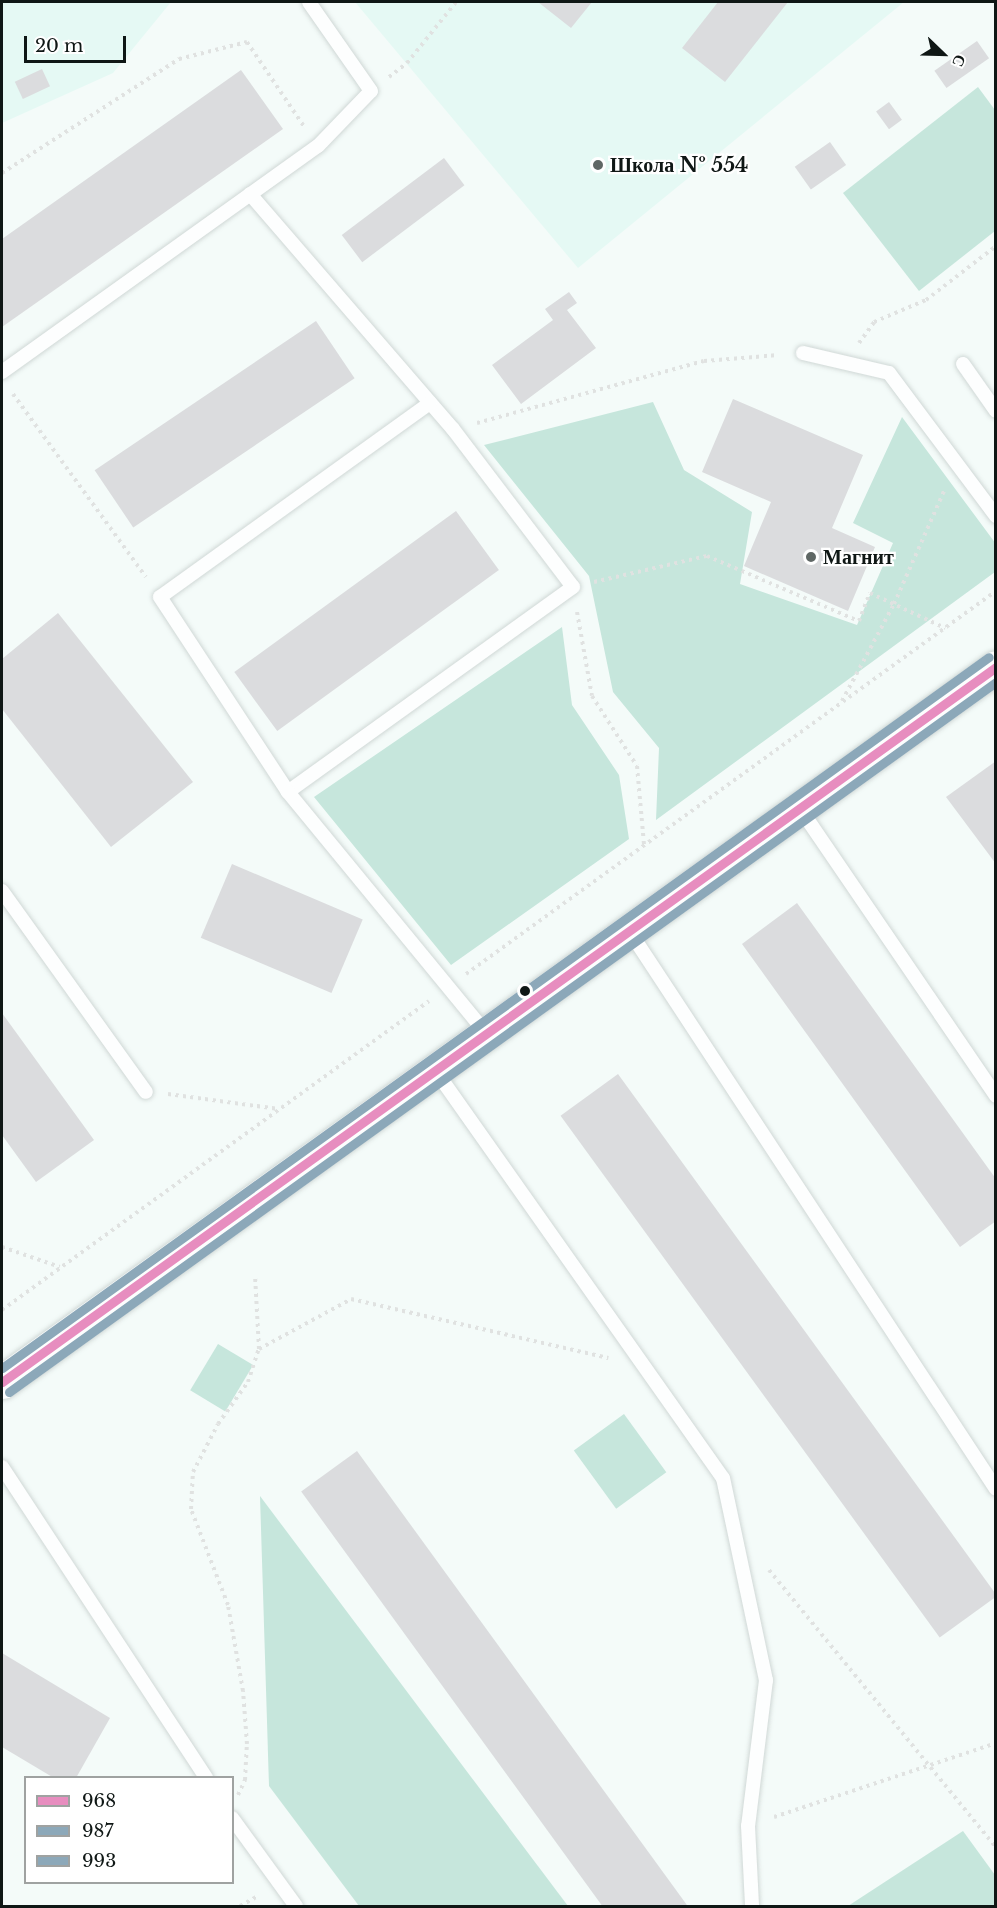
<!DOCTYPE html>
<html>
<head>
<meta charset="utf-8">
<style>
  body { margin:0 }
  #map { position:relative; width:997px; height:1908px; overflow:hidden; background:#f4fbf9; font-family:"Libre Baskerville",serif }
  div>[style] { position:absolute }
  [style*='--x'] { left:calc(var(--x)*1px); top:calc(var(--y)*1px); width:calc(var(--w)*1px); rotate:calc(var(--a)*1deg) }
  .built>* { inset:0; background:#e5f9f4 }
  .green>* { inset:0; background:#c6e6dc; transform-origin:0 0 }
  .building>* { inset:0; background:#dbdcde; transform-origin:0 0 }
  .path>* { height:4px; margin-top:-2px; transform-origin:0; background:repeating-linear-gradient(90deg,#e0e2e1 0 3px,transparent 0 7.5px) }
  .roads { filter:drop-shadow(0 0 2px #d0d8d6) drop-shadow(0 0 2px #d0d8d6) }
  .lane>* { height:14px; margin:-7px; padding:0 7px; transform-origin:7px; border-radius:7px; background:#fdfefe }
  .secondary>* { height:33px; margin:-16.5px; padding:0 16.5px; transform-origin:16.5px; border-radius:16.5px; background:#fdfefe }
  .bus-1>* { height:9px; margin:-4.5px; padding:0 4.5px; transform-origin:4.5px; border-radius:4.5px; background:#e78dbf }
  .bus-2>* { height:9px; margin:-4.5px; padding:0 4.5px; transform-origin:4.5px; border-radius:4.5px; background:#8ca8b9 }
  .bus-3>* { height:9px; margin:-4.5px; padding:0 4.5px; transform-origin:4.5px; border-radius:4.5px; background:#8ca8b9 }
  .dots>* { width:16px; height:16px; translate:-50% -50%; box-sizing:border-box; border:3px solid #fff; border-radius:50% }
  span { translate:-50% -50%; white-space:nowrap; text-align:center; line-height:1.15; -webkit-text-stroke:4.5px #fff; paint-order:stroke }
  .poi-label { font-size:20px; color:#0f1715; font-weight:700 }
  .left { translate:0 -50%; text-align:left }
  .frame { position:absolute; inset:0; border:3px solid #0f1715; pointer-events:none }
  .legend { position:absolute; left:24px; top:1776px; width:210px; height:108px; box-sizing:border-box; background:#fff; border:2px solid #9fa2a1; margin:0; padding:8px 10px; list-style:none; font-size:18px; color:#0f1715 }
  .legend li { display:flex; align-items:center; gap:12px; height:30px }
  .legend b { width:30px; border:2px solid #9fa2a1 }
  .north { position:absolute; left:913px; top:24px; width:60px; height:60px; -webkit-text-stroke:4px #fff; paint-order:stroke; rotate:113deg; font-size:16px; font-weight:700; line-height:24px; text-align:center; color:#0f1715 }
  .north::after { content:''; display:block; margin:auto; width:21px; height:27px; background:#0f1715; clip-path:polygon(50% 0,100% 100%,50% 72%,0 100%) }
  .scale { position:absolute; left:24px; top:36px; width:102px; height:27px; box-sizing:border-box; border:3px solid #0f1715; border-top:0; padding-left:8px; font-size:18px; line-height:21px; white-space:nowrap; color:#0f1715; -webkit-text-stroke:4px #fff; paint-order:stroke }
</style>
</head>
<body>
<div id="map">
  <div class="built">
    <div style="clip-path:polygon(2px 2px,171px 2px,113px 73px,2px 123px)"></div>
    <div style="clip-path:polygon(355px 2px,904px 2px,578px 268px)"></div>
  </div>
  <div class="green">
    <div style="clip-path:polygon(978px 87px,995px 110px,995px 231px,919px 291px,843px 193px)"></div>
    <div style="clip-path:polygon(653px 402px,684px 470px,752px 512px,740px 584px,857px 625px,893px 543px,853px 523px,902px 417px,996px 544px,995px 572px,656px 820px,659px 748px,613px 692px,589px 576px,484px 445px)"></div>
    <div style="clip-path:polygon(562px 627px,572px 705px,619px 775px,629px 839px,451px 965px,314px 797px)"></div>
    <div style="left:218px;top:1344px;width:41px;height:54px;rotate:31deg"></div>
    <div style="left:624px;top:1414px;width:72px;height:62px;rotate:54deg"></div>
    <div style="clip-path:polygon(260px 1496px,568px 1906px,359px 1906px,269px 1786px)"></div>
    <div style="clip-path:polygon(963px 1831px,995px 1875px,995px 1906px,848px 1906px)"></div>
  </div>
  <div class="building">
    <div style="clip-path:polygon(538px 2px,592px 2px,571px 28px)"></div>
    <div style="clip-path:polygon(718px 2px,788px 2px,725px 82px,682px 48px)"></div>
    <div style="left:977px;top:41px;width:21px;height:52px;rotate:55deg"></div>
    <div style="left:42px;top:69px;width:19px;height:30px;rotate:65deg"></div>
    <div style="clip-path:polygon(241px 70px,283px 129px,2px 327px,2px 239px)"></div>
    <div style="left:889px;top:102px;width:22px;height:16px;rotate:54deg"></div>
    <div style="left:830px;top:142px;width:28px;height:43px;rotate:55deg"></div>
    <div style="left:444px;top:158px;width:34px;height:128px;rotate:53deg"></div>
    <div style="clip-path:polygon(569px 292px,577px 303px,567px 310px,596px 348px,521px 404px,492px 365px,553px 320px,545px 309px)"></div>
    <div style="left:316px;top:321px;width:69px;height:267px;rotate:56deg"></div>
    <div style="clip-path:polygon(733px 399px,863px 455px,832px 528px,875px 547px,848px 611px,744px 566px,771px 502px,702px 472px)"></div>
    <div style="left:456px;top:511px;width:73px;height:274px;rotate:54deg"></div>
    <div style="clip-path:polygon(58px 613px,193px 782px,111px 847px,2px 709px,2px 659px)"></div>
    <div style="clip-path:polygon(996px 761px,996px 864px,946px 797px)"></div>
    <div style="left:232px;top:864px;width:142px;height:80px;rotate:23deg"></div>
    <div style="clip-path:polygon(797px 903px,996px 1179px,996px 1221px,960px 1247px,742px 944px)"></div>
    <div style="clip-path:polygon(2px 1013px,94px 1140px,36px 1182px,2px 1135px)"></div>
    <div style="left:618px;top:1074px;width:645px;height:71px;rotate:54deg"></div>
    <div style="left:357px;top:1451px;width:561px;height:69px;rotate:54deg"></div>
    <div style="clip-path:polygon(2px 1653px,110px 1718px,76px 1778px,54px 1778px,2px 1747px)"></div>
  </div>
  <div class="path">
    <div style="--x:389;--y:77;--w:23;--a:-38"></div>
    <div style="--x:407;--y:63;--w:78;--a:-51.2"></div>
    <div style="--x:2;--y:173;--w:211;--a:-32.8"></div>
    <div style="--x:179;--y:59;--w:70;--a:-14"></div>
    <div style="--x:247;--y:42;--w:104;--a:56"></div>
    <div style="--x:859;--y:343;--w:26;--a:-54"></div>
    <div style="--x:874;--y:322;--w:56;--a:-22.9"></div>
    <div style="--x:926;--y:300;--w:88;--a:-37.6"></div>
    <div style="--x:13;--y:394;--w:226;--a:54"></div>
    <div style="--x:477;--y:423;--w:235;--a:-15.3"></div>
    <div style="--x:704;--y:361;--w:75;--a:-4.6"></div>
    <div style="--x:594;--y:582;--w:116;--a:-13"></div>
    <div style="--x:707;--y:556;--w:165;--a:23.2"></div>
    <div style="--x:859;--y:621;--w:30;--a:-69"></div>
    <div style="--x:870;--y:593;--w:83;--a:25"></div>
    <div style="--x:577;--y:612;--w:85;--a:79.9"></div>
    <div style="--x:592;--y:696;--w:83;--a:57.3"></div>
    <div style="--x:637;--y:766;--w:79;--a:84.9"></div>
    <div style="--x:842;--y:701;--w:110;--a:-61.8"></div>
    <div style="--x:894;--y:604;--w:126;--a:-66.1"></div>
    <div style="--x:466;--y:974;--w:654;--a:-35.85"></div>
    <div style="--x:168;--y:1094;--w:112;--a:7.7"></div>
    <div style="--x:2;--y:1247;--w:61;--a:19"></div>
    <div style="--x:2;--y:1310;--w:527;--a:-35.89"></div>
    <div style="--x:259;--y:1349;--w:105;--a:-28.5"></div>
    <div style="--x:351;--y:1299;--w:264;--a:12.9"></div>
    <div style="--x:769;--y:1570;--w:358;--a:50.7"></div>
    <div style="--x:238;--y:1795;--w:17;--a:-65"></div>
    <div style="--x:245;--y:1780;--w:36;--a:-87"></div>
    <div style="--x:247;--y:1744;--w:53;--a:-94.3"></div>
    <div style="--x:243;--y:1691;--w:87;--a:-99.9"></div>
    <div style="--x:228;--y:1605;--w:103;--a:-111.1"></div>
    <div style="--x:191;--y:1509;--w:37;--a:-87"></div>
    <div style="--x:193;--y:1472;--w:54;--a:-62.5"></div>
    <div style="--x:218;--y:1424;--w:52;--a:-54.5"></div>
    <div style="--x:248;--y:1382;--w:35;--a:-72"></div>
    <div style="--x:259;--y:1349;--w:75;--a:-93.1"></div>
    <div style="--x:774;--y:1817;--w:234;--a:-18.4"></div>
    <div style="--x:240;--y:1906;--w:21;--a:-29"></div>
  </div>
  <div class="roads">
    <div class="lane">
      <div style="--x:250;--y:194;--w:311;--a:49.2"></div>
      <div style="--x:453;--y:429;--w:198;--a:52.8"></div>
      <div style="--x:573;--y:587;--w:351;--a:144.3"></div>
      <div style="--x:803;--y:353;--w:88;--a:13.1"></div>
      <div style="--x:889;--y:373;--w:179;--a:53.2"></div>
      <div style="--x:963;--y:364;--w:57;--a:54.9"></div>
      <div style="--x:2;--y:372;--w:388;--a:-35.6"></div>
      <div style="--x:318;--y:146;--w:76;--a:-46.1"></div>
      <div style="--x:371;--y:91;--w:108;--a:-124.9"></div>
      <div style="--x:430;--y:403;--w:332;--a:144.3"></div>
      <div style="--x:160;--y:597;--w:233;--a:56.7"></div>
      <div style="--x:288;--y:792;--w:312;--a:50.6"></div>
      <div style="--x:801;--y:810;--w:346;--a:55.7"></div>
      <div style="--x:2;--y:891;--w:247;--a:54.4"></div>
      <div style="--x:630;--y:932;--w:666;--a:56.69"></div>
      <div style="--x:435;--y:1070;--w:499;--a:54.8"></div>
      <div style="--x:723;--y:1478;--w:207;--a:78"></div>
      <div style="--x:766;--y:1680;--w:147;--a:97"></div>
      <div style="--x:748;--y:1826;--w:80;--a:87.1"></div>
      <div style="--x:2;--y:1467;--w:372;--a:56.7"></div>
      <div style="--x:232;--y:1818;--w:109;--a:54"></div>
    </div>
    <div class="secondary">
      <div style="--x:2;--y:1382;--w:1224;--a:-35.73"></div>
    </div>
  </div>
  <div class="bus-1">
    <div style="--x:2;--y:1382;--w:1224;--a:-35.73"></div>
  </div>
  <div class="bus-2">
    <div style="--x:9;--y:1392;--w:1216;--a:-35.73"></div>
  </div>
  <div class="bus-3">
    <div style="--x:2;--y:1368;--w:1216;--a:-35.77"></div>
  </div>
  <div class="dots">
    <div style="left:598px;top:165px;background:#5f6765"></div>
    <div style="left:811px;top:557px;background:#5f6765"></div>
    <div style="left:525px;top:991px;background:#0f1715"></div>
  </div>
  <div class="poi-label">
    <span class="left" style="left:610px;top:165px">Школа № 554</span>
    <span class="left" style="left:823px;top:557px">Магнит</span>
  </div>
  <div class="frame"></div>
  <ul class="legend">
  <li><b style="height:8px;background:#e78dbf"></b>968</li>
  <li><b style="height:8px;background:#8ca8b9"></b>987</li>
  <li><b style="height:8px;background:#8ca8b9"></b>993</li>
  </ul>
  <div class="north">С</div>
  <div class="scale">20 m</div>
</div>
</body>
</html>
